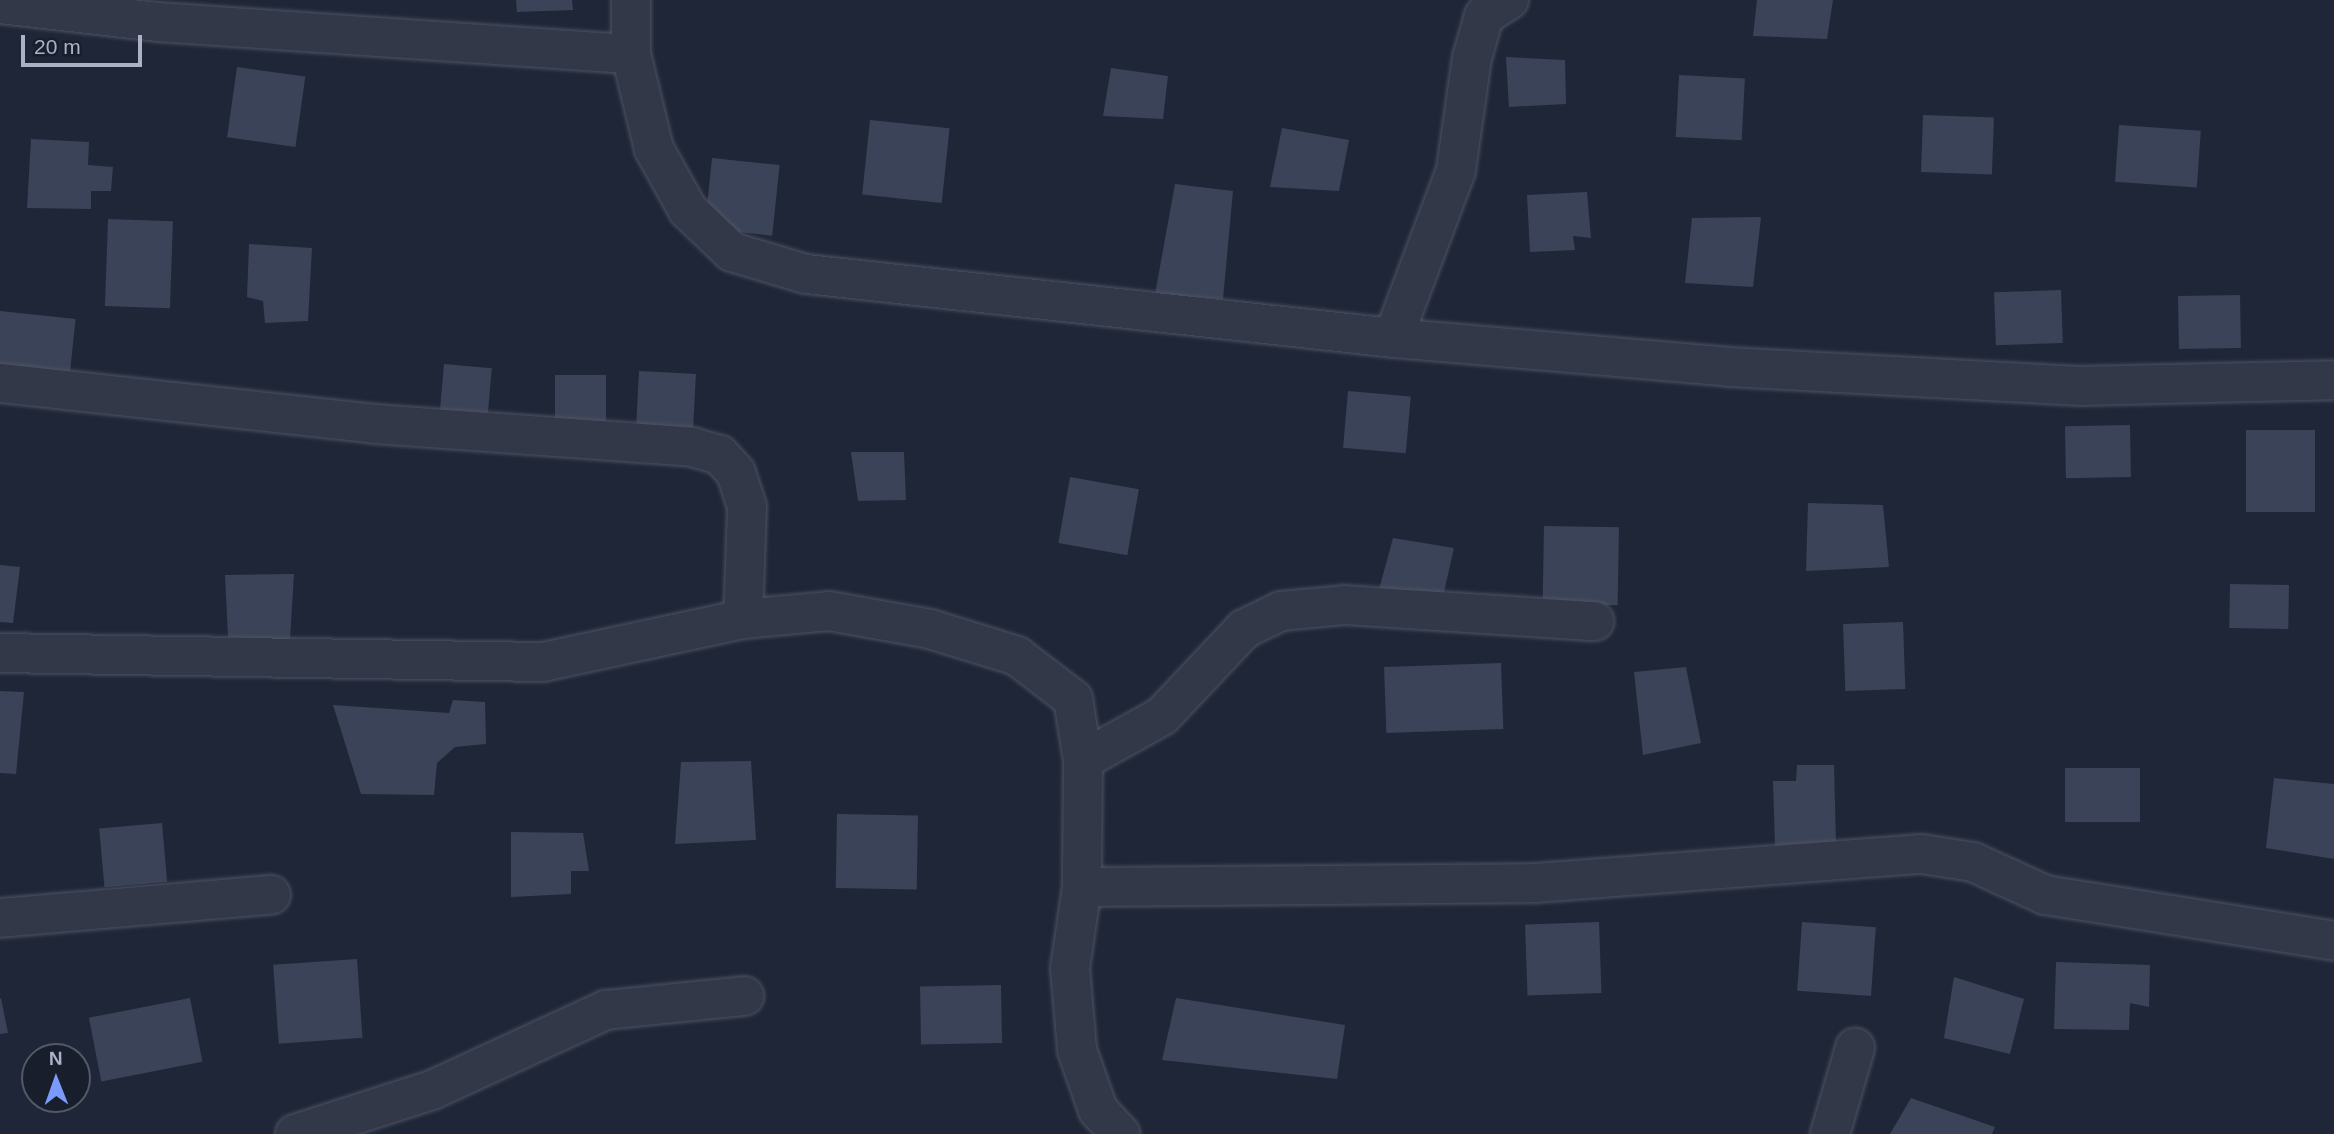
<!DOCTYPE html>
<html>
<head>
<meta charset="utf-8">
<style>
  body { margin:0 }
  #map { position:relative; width:2334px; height:1134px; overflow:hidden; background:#1f2637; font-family:Arial,sans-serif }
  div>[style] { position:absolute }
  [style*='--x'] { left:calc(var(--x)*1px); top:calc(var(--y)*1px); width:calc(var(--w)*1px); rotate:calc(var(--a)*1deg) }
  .building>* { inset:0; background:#3b4358; transform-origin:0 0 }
  .roads { filter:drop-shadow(0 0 2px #4d5363) drop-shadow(0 0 2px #4d5363) }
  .street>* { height:38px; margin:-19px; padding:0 19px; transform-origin:19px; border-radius:19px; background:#323848 }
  span { translate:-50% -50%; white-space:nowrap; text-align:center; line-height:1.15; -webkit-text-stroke:6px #181e2c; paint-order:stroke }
  .north { position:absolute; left:21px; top:1043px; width:70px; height:70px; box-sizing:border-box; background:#181e2c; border:2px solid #535969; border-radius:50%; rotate:359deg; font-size:19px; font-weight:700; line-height:28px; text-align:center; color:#acb2c5 }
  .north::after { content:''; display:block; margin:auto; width:24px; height:32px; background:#7a9bfc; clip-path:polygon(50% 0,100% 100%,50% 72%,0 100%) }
  .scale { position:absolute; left:21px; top:35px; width:121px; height:32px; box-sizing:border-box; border:4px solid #acb2c5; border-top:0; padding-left:9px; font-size:21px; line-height:24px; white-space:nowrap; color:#acb2c5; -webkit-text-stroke:5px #181e2c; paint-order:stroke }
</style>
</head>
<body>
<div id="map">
  <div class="building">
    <div style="clip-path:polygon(516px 0,572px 0,573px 10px,517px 12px)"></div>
    <div style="clip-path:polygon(1757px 0,1833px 0,1827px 39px,1753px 36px)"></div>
    <div style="clip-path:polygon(1506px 57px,1565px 60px,1566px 104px,1509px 107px)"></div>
    <div style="left:237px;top:67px;width:69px;height:71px;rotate:8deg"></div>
    <div style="clip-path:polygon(1111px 68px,1168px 76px,1163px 119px,1103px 116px)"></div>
    <div style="left:1679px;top:75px;width:66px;height:62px;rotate:3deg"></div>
    <div style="left:1923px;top:115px;width:71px;height:57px;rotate:2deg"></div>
    <div style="left:870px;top:120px;width:80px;height:75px;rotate:6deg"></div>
    <div style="left:2119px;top:125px;width:82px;height:57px;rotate:4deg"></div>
    <div style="clip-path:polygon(1282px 128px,1349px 140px,1339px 191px,1270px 187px)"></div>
    <div style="clip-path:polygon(31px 139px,89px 142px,88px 165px,113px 167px,111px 191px,91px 191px,91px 209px,27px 208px)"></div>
    <div style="left:712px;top:158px;width:68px;height:71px;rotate:6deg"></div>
    <div style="clip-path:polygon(1175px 184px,1233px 191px,1223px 299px,1155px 294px)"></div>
    <div style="clip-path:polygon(1587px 192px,1591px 238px,1573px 236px,1575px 250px,1530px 252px,1527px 195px)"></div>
    <div style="clip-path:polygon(1761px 217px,1753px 287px,1685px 283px,1692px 218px)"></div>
    <div style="left:108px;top:219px;width:65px;height:87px;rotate:2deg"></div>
    <div style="clip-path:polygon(249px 244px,312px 248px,308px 321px,265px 323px,263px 301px,247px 297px)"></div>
    <div style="left:2061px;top:290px;width:53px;height:67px;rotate:88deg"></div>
    <div style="left:2240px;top:295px;width:53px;height:62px;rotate:89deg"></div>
    <div style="left:0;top:311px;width:76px;height:57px;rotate:6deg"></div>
    <div style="left:444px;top:364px;width:48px;height:52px;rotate:5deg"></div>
    <div style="left:639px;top:371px;width:57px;height:60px;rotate:3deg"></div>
    <div style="left:555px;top:375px;width:51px;height:50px"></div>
    <div style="left:1348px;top:391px;width:63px;height:57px;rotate:5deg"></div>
    <div style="left:2130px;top:425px;width:52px;height:65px;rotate:89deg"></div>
    <div style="left:2246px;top:430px;width:69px;height:82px"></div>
    <div style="clip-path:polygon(851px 452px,904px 452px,906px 500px,858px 501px)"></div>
    <div style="left:1070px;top:477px;width:70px;height:67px;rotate:10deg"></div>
    <div style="clip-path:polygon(1808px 503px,1883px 505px,1889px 567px,1806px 571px)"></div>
    <div style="left:1544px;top:526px;width:75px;height:78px;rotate:1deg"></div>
    <div style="clip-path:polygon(1393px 538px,1454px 548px,1442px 601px,1378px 593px)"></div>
    <div style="clip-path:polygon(0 565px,20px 567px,13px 623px,0 622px)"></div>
    <div style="clip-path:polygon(294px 574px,290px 640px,228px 637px,225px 575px)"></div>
    <div style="left:2230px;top:584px;width:59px;height:44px;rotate:1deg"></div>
    <div style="left:1903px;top:622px;width:67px;height:60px;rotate:88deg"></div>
    <div style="left:1501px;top:663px;width:66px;height:117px;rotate:88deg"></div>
    <div style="clip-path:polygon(1686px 667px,1701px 743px,1643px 755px,1634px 672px)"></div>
    <div style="clip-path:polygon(0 691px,24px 692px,16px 774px,0 773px)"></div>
    <div style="clip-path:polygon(453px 700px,485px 702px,486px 744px,455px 747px,437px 763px,434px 795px,361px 794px,333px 705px,449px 713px)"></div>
    <div style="clip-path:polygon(751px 761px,756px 840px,675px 844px,681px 762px)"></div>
    <div style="clip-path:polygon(1797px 765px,1834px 765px,1836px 844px,1775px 847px,1773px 781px,1796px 781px)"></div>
    <div style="left:2140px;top:768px;width:54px;height:75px;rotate:90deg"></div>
    <div style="clip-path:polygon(2274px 778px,2334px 784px,2334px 859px,2266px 848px)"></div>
    <div style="left:837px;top:814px;width:81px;height:74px;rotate:1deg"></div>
    <div style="left:162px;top:823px;width:59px;height:63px;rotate:85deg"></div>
    <div style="clip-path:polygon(511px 832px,583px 833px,589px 871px,571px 871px,571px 894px,511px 897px)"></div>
    <div style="left:1599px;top:922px;width:71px;height:74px;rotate:88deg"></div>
    <div style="left:1802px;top:922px;width:74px;height:69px;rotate:4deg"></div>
    <div style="left:357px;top:959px;width:79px;height:84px;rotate:86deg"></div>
    <div style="clip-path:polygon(2056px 962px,2150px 965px,2149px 1007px,2130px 1003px,2129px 1030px,2054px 1029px)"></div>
    <div style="clip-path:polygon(1954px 977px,2024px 999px,2010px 1054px,1944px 1038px)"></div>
    <div style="left:1001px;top:985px;width:58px;height:81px;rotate:89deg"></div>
    <div style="clip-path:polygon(1px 998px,8px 1033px,0 1034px,0 999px)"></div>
    <div style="left:190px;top:998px;width:65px;height:103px;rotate:79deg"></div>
    <div style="clip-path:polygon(1176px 998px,1345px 1025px,1337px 1079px,1162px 1060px)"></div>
    <div style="clip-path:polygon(1911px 1098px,1995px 1127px,1992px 1134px,1890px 1134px)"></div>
  </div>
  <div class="roads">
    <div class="street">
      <div style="--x:631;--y:0;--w:54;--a:90"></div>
      <div style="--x:631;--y:54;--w:98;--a:76.4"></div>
      <div style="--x:654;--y:149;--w:70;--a:60.9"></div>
      <div style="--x:688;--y:210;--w:61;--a:43.7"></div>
      <div style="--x:732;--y:252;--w:77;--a:16.6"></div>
      <div style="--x:806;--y:274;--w:590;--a:6.22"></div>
      <div style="--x:1393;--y:338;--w:337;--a:4.9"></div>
      <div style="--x:1729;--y:367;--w:351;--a:3.1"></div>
      <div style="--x:2079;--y:386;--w:255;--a:-1.3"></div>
      <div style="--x:0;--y:4;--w:159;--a:6.5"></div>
      <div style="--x:158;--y:22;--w:474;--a:3.9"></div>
      <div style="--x:1393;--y:338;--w:179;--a:-69.4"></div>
      <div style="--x:1456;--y:170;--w:113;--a:-81.9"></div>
      <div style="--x:1472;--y:58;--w:44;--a:-74.1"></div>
      <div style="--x:1484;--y:16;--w:30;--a:-33"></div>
      <div style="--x:0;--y:383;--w:377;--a:6.2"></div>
      <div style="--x:375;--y:424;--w:318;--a:4.1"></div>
      <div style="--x:692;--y:447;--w:29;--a:16"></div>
      <div style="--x:720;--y:455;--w:24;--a:48"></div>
      <div style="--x:736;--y:473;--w:36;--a:72"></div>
      <div style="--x:747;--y:507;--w:112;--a:92"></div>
      <div style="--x:0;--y:653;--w:543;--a:0.95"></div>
      <div style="--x:543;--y:662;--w:205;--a:-12.1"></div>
      <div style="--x:743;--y:619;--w:86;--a:-5.3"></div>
      <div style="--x:829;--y:611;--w:103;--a:10.1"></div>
      <div style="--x:930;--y:629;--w:91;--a:17.2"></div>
      <div style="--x:1017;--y:656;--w:71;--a:37.5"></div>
      <div style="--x:1073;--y:699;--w:62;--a:80.7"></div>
      <div style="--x:1083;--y:760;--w:127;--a:90.5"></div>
      <div style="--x:1082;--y:887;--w:82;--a:98.4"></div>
      <div style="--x:1070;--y:968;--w:82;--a:85.1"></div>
      <div style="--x:1077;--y:1050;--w:64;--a:70.7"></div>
      <div style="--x:1098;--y:1110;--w:33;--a:47"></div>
      <div style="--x:1083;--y:760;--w:90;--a:-29.1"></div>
      <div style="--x:1162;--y:716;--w:120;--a:-46.7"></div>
      <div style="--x:1244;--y:629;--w:41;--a:-25.9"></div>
      <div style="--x:1281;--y:611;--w:63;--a:-5.4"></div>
      <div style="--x:1344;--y:605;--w:251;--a:3.7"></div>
      <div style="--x:1082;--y:887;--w:453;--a:-0.5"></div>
      <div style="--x:1535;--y:883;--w:388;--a:-4.3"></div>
      <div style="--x:1922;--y:854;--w:52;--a:8.9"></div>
      <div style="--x:1973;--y:862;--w:79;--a:24.6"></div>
      <div style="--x:2045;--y:895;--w:293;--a:9"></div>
      <div style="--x:0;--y:918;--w:272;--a:-4.9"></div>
      <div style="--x:295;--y:1134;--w:144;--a:-17.8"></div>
      <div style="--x:432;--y:1090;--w:192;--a:-24.7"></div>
      <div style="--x:606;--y:1010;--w:139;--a:-5.8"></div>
      <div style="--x:1830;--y:1134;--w:90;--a:-73.8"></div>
    </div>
  </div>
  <div class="north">N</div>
  <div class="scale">20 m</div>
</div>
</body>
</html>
